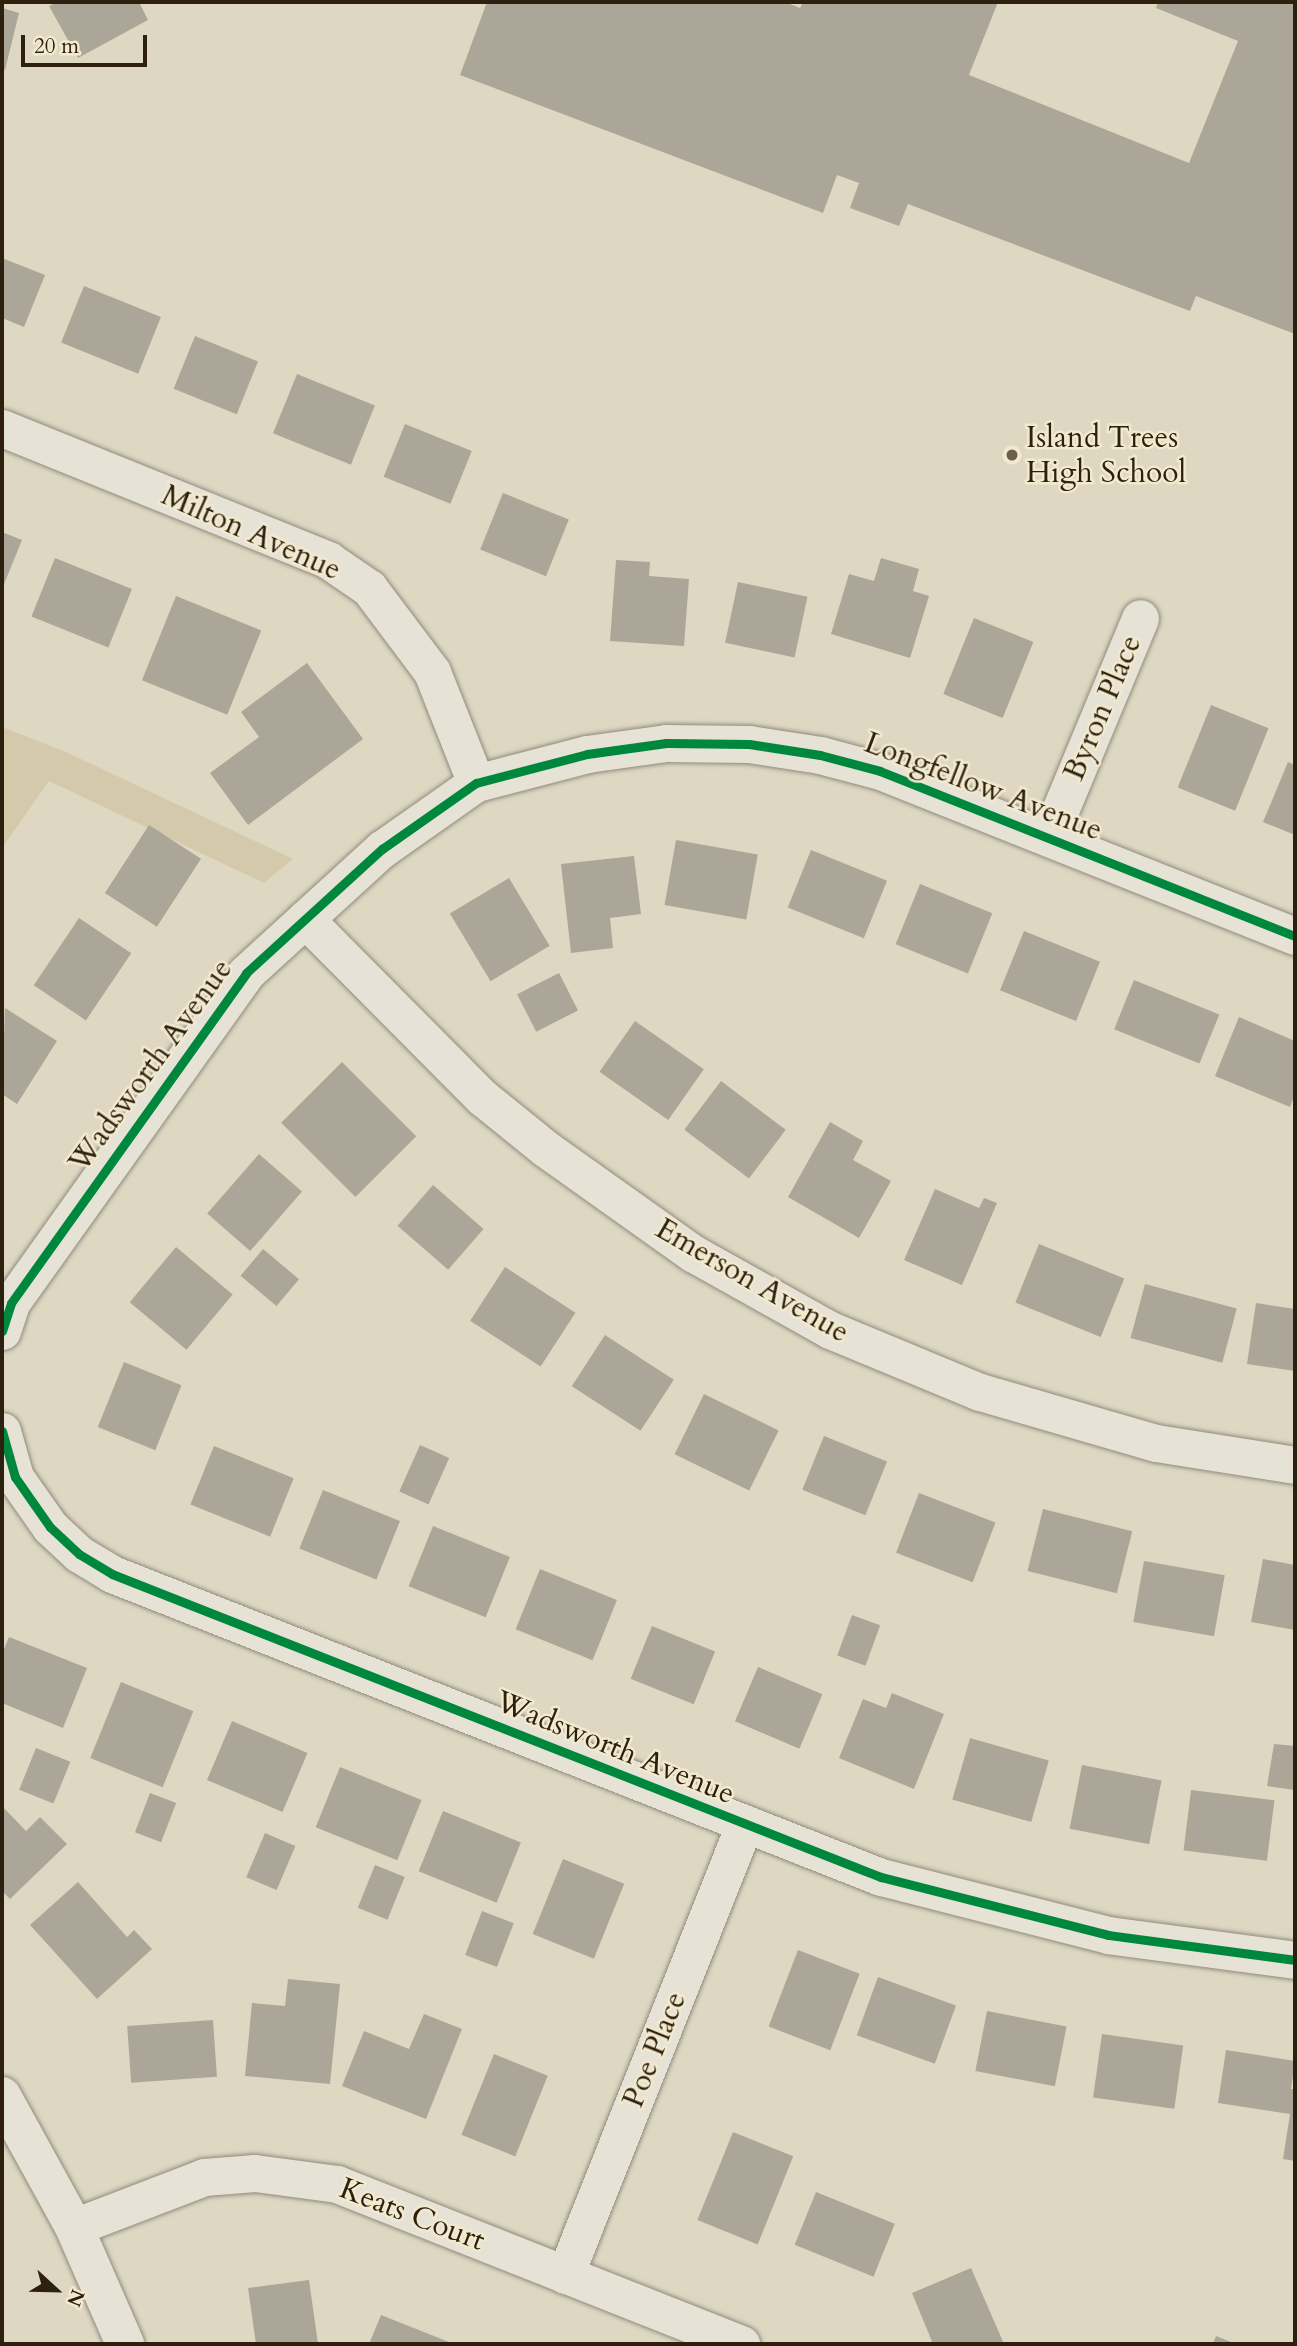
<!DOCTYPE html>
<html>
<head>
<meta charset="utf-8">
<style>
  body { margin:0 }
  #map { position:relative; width:1297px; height:2346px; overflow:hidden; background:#ded8c2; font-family:Cardo,serif }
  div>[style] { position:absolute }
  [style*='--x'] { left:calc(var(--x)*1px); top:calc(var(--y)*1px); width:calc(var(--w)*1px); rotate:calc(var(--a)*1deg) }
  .green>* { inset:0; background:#d4caab }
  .building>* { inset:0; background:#aba697; transform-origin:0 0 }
  .roads { filter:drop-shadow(0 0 2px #908b7d) drop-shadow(0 0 2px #908b7d) }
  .street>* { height:37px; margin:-18.5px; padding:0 18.5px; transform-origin:18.5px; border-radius:18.5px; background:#e6e2d6 }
  .secondary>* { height:38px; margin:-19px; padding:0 19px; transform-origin:19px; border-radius:19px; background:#e6e2d6 }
  .cycleway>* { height:9px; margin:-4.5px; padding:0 4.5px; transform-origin:4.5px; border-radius:4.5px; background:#00873e }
  .dots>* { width:19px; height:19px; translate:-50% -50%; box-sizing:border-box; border:4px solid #f2eacf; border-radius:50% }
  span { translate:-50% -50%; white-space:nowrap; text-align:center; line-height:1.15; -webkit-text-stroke:5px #f2eacf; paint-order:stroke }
  .poi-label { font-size:30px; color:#2d200f }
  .left { translate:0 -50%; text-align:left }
  .street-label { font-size:30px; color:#2d200f }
  .frame { position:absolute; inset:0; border:4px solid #2d200f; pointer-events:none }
  .north { position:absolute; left:21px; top:2255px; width:70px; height:70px; -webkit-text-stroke:5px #f2eacf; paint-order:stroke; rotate:112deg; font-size:19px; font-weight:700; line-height:28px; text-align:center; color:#2d200f }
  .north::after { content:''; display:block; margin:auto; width:24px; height:32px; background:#2d200f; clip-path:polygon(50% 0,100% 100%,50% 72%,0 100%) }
  .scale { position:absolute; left:21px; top:35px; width:126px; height:32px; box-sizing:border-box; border:4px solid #2d200f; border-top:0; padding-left:9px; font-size:21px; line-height:24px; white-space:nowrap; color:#2d200f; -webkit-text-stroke:5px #f2eacf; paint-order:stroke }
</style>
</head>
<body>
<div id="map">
  <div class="green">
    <div style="clip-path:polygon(2px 727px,66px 752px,293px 859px,264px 883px,49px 781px,2px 848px)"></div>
  </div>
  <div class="building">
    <div style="clip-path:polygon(58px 2px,139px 2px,148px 20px,78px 58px,49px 6px)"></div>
    <div style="clip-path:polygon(487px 2px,785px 2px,800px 8px,803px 2px,998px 2px,969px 75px,1189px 163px,1238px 41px,1156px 8px,1158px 2px,1295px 2px,1295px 334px,1196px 296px,1190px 311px,908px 204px,899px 226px,850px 208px,859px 183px,837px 175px,823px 213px,460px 75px)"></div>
    <div style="clip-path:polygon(2px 8px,19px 13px,5px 70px,2px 69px)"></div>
    <div style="clip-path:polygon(2px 258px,45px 275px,24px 327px,2px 318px)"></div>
    <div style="left:84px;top:286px;width:83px;height:61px;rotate:22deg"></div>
    <div style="left:195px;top:336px;width:68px;height:57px;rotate:22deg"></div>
    <div style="left:297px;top:374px;width:84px;height:64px;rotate:22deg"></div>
    <div style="left:405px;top:424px;width:72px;height:57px;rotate:22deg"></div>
    <div style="left:503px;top:493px;width:71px;height:61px;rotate:22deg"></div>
    <div style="clip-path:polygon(2px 532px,22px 540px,2px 589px)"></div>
    <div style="left:55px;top:558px;width:83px;height:63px;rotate:22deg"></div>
    <div style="clip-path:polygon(881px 558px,919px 569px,913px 591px,929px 596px,910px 658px,831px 634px,849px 574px,874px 581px)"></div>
    <div style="clip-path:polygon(616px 560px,650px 562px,649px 576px,689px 579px,684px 646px,610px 641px)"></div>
    <div style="left:738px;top:582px;width:71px;height:62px;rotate:12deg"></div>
    <div style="left:176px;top:596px;width:92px;height:91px;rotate:22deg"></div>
    <div style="left:974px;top:618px;width:64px;height:82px;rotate:22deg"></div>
    <div style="clip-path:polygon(307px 663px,363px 739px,248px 825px,210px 773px,259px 737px,241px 712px)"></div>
    <div style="left:1211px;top:705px;width:62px;height:89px;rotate:22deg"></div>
    <div style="clip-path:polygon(1288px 762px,1295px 765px,1295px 835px,1263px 822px)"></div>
    <div style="left:149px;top:825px;width:62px;height:81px;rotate:33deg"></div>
    <div style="left:676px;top:840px;width:83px;height:66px;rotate:10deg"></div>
    <div style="left:811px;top:850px;width:82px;height:62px;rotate:22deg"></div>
    <div style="clip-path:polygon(634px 856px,641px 914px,610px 918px,613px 948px,571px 953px,561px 864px)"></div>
    <div style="left:509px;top:878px;width:79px;height:69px;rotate:59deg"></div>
    <div style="left:920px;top:884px;width:78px;height:65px;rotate:22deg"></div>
    <div style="left:79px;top:918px;width:63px;height:81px;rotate:34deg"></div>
    <div style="left:1024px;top:931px;width:82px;height:64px;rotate:22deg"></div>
    <div style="left:559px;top:973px;width:42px;height:47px;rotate:63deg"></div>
    <div style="left:1134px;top:980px;width:92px;height:53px;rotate:22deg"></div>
    <div style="clip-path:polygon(5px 1008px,57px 1041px,17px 1104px,2px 1094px)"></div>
    <div style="clip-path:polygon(1239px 1017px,1295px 1041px,1295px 1094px,1290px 1107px,1215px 1076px)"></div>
    <div style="left:635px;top:1021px;width:84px;height:62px;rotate:35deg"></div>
    <div style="left:342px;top:1062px;width:105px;height:86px;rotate:45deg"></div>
    <div style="left:721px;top:1081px;width:81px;height:61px;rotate:37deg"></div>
    <div style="clip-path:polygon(830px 1122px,863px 1141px,853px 1160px,891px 1181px,859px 1238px,788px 1197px)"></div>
    <div style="left:259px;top:1154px;width:57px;height:79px;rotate:41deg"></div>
    <div style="left:433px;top:1185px;width:67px;height:54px;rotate:41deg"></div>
    <div style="clip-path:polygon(935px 1189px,979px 1208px,984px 1198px,997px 1203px,962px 1285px,904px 1260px)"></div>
    <div style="left:1039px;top:1244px;width:92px;height:63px;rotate:22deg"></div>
    <div style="left:176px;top:1247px;width:74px;height:72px;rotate:40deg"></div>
    <div style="left:263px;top:1249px;width:47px;height:35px;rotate:40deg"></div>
    <div style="left:505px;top:1267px;width:84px;height:64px;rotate:33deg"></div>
    <div style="left:1145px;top:1284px;width:95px;height:56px;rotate:15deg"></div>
    <div style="clip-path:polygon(1256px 1303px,1295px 1309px,1295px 1371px,1247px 1364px)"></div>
    <div style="left:605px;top:1335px;width:82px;height:61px;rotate:33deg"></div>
    <div style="left:124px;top:1362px;width:62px;height:70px;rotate:22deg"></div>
    <div style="left:704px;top:1394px;width:83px;height:67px;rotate:26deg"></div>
    <div style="left:824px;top:1436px;width:68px;height:58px;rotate:22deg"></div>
    <div style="left:420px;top:1445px;width:32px;height:51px;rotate:24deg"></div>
    <div style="left:214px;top:1446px;width:86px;height:63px;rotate:22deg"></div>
    <div style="left:323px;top:1490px;width:83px;height:63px;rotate:22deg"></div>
    <div style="left:919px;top:1493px;width:82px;height:64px;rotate:21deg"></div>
    <div style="left:1043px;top:1509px;width:92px;height:64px;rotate:14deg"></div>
    <div style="left:433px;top:1526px;width:83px;height:65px;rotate:22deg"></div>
    <div style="clip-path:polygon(1263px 1559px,1295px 1565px,1295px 1630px,1251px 1622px)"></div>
    <div style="left:1144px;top:1561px;width:82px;height:62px;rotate:10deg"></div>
    <div style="left:540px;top:1569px;width:83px;height:65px;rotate:22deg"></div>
    <div style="left:852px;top:1615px;width:30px;height:43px;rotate:20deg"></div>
    <div style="left:652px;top:1626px;width:68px;height:57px;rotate:22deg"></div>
    <div style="clip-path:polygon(9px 1637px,87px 1668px,63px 1728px,2px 1703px,2px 1654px)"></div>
    <div style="left:758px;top:1667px;width:70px;height:59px;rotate:23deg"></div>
    <div style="left:121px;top:1682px;width:78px;height:82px;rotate:22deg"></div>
    <div style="clip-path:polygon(892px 1693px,944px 1714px,914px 1789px,839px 1758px,863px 1699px,886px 1708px)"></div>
    <div style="left:232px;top:1721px;width:82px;height:64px;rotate:23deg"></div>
    <div style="left:970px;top:1738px;width:82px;height:64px;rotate:16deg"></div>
    <div style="clip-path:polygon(1274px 1744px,1295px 1746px,1295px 1790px,1267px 1786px)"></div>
    <div style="left:36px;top:1748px;width:37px;height:45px;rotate:22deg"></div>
    <div style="left:1082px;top:1765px;width:81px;height:65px;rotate:11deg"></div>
    <div style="left:340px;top:1767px;width:88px;height:65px;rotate:22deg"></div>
    <div style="left:1191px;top:1790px;width:84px;height:61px;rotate:7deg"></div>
    <div style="left:150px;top:1793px;width:28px;height:42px;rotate:21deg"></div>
    <div style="clip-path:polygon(2px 1806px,26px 1831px,40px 1817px,67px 1844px,10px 1899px,2px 1891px)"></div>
    <div style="left:443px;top:1811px;width:84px;height:65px;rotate:22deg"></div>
    <div style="left:265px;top:1833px;width:33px;height:48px;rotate:23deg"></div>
    <div style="left:563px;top:1859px;width:66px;height:81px;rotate:22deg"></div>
    <div style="left:375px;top:1865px;width:32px;height:46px;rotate:22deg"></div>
    <div style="clip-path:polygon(78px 1882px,127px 1937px,134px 1930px,152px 1949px,97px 1999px,30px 1925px)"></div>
    <div style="left:482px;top:1911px;width:34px;height:47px;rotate:21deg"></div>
    <div style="left:798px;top:1950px;width:66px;height:82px;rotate:21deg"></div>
    <div style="left:878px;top:1977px;width:83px;height:62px;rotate:20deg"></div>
    <div style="clip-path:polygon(288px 1979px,340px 1984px,330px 2084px,245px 2076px,252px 2003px,285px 2006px)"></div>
    <div style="left:987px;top:2011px;width:81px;height:61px;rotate:11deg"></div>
    <div style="clip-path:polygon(424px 2014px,462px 2029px,426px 2119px,342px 2086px,364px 2031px,409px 2049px)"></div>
    <div style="left:213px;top:2020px;width:57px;height:86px;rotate:86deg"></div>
    <div style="left:1102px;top:2034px;width:82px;height:64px;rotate:8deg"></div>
    <div style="clip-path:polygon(1226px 2050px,1295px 2061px,1291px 2089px,1295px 2089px,1295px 2161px,1283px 2159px,1290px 2114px,1218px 2103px)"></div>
    <div style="left:494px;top:2054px;width:58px;height:87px;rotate:22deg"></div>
    <div style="left:733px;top:2132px;width:65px;height:95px;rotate:22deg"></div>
    <div style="left:816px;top:2192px;width:85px;height:57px;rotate:22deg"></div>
    <div style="clip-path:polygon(971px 2268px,1004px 2344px,933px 2344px,912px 2293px)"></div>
    <div style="clip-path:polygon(309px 2280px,318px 2344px,256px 2344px,248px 2288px)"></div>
    <div style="clip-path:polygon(381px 2315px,454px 2344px,369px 2344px)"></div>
    <div style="clip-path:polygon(1216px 2336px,1236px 2344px,1213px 2344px)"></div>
  </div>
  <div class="roads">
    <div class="street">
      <div style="--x:2;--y:428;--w:352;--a:22"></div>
      <div style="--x:328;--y:560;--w:50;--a:34.3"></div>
      <div style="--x:369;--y:588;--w:105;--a:53.1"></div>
      <div style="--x:432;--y:672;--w:119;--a:68.4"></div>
      <div style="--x:1049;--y:837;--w:237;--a:-67.4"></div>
      <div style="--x:305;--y:919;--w:252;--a:45.2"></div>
      <div style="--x:483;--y:1098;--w:81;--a:39"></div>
      <div style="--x:546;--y:1149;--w:181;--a:35.4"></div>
      <div style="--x:694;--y:1254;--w:156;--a:29.2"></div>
      <div style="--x:830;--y:1330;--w:162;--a:22.5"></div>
      <div style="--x:980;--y:1392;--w:183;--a:16.2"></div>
      <div style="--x:1156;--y:1443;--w:141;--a:9"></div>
      <div style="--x:2;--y:1331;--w:29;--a:-72"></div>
      <div style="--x:11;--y:1303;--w:405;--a:-54.5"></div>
      <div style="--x:246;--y:973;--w:184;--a:-42.4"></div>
      <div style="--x:382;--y:849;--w:115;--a:-35.1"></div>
      <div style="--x:476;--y:783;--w:115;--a:-14.6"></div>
      <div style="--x:587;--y:754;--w:80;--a:-7.9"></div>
      <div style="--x:666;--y:743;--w:83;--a:0.7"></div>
      <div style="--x:749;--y:744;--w:72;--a:8.8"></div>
      <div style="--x:820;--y:755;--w:62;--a:14.9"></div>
      <div style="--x:880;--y:771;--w:447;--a:21.7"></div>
      <div style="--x:2;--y:1431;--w:48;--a:74.2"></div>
      <div style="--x:15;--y:1477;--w:61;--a:55"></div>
      <div style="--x:50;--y:1527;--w:40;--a:43"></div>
      <div style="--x:79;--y:1554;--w:39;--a:31"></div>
      <div style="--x:112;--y:1574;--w:827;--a:21.51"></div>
      <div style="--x:881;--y:1877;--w:234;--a:14.3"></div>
      <div style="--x:1108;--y:1935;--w:189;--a:7.6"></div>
      <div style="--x:74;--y:2227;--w:139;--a:-21"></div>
      <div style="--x:204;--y:2177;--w:51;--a:-4.5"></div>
      <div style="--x:255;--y:2173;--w:83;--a:7.6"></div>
      <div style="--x:337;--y:2184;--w:435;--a:21.6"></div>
      <div style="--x:565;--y:2275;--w:484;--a:-68.3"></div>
    </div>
    <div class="secondary">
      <div style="--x:2;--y:2096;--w:149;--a:61.2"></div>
      <div style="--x:74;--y:2227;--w:128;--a:66.4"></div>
    </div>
  </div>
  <div class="cycleway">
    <div style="--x:2;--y:1331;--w:29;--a:-72"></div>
    <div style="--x:11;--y:1303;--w:405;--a:-54.5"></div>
    <div style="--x:246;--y:973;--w:184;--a:-42.4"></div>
    <div style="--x:382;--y:849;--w:115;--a:-35.1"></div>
    <div style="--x:476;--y:783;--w:115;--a:-14.6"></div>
    <div style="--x:587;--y:754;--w:80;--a:-7.9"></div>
    <div style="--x:666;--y:743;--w:83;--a:0.7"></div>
    <div style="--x:749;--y:744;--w:72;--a:8.8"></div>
    <div style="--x:820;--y:755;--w:62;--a:14.9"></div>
    <div style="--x:880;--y:771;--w:447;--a:21.7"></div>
    <div style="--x:2;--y:1431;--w:48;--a:74.2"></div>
    <div style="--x:15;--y:1477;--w:61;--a:55"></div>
    <div style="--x:50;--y:1527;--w:40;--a:43"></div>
    <div style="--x:79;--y:1554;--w:39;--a:31"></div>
    <div style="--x:112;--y:1574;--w:827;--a:21.51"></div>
    <div style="--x:881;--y:1877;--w:234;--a:14.3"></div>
    <div style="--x:1108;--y:1935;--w:189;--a:7.6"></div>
  </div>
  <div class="dots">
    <div style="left:1012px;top:455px;background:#6b604e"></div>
  </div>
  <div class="poi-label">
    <span class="left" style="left:1026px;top:455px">Island Trees<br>High School</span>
  </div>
  <div class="street-label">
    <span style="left:251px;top:533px;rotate:24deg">Milton Avenue</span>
    <span style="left:1103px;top:708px;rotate:-67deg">Byron Place</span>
    <span style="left:983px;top:787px;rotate:21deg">Longfellow Avenue</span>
    <span style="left:151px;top:1066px;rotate:-54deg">Wadsworth Avenue</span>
    <span style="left:752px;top:1281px;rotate:30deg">Emerson Avenue</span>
    <span style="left:615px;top:1748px;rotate:22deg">Wadsworth Avenue</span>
    <span style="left:655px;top:2050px;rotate:-68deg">Poe Place</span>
    <span style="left:412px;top:2215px;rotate:21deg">Keats Court</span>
  </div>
  <div class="frame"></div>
  <div class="north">N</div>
  <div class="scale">20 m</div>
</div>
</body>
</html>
